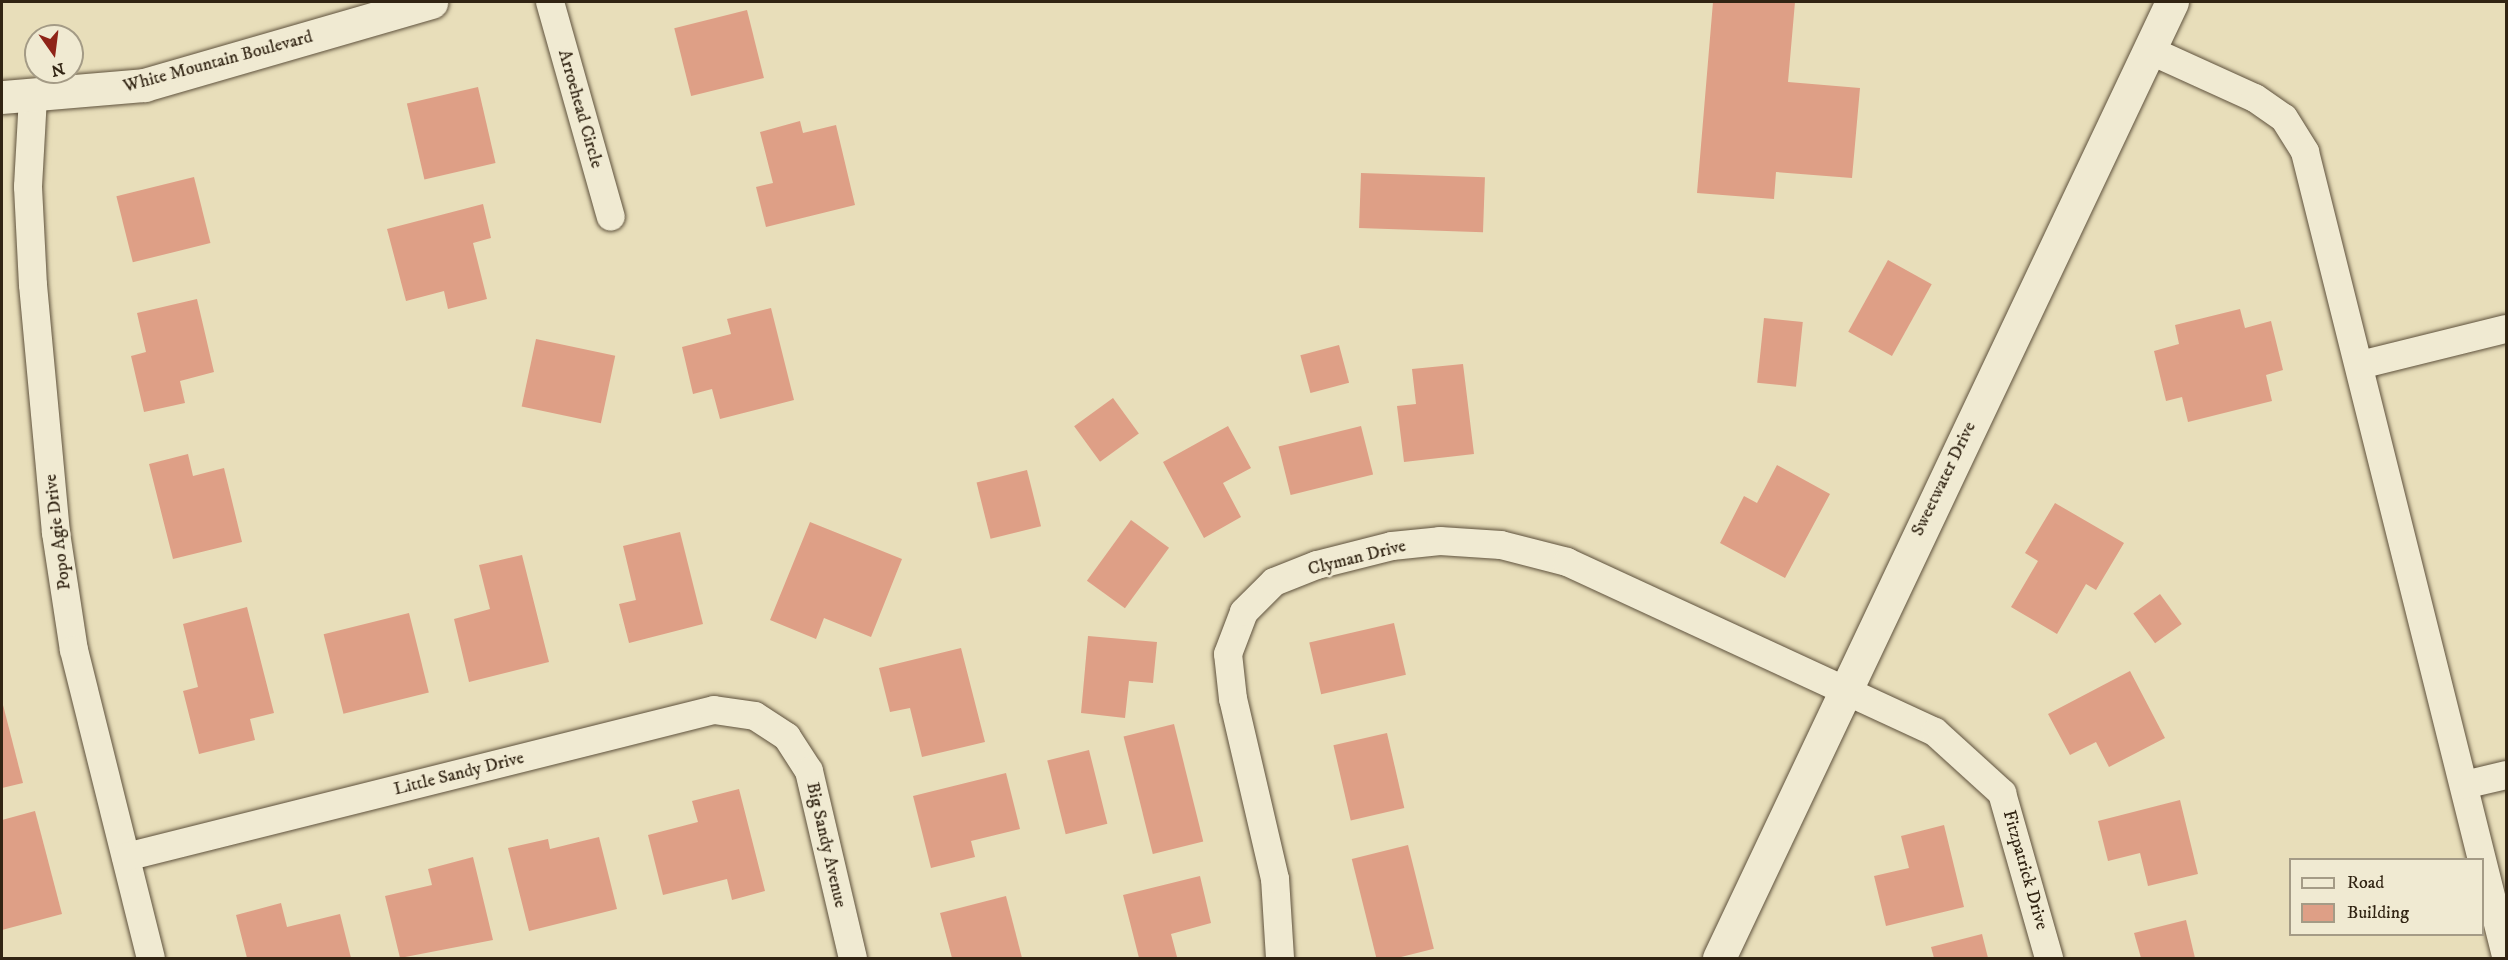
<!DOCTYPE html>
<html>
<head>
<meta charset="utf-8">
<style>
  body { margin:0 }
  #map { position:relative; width:2508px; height:960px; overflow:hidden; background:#e8deba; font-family:"IM FELL DW Pica",serif }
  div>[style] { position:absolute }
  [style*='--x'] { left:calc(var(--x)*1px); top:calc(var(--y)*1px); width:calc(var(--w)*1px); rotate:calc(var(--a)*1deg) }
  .building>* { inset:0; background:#de9f86; transform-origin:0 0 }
  .roads { filter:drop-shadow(0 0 2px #5f523d) drop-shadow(0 0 2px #5f523d) }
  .minor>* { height:28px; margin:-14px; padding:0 14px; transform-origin:14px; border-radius:14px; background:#f0ead2 }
  .tertiary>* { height:33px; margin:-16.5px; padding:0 16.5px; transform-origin:16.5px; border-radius:16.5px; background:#f0ead2 }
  span { translate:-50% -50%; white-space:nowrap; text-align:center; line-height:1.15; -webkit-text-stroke:5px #f0ead2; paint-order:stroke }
  .street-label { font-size:18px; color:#312413 }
  .frame { position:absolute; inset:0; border:3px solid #312413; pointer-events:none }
  .legend { position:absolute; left:2289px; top:858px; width:195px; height:78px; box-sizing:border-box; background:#f0ead2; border:2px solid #a49b86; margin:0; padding:8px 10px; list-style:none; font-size:18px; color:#312413 }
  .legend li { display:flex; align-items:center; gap:12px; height:30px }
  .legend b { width:30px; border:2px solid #a49b86 }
  .north { position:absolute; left:24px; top:24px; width:60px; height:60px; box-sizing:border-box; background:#f0ead2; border:2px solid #a49b86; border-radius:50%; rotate:166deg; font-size:16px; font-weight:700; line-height:24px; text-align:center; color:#312413 }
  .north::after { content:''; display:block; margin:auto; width:21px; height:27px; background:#8f2418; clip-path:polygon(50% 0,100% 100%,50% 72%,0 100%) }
</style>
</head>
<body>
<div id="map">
  <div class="building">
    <div style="clip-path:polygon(1713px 2px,1795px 2px,1788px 82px,1860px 88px,1852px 178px,1776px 172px,1774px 199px,1697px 193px)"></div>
    <div style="left:747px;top:10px;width:70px;height:75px;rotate:76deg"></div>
    <div style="left:478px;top:87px;width:78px;height:73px;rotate:77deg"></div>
    <div style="clip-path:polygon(800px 121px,803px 133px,836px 125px,855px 205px,766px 227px,756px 187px,773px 183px,760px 132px)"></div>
    <div style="left:1361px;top:173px;width:124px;height:55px;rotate:2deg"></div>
    <div style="left:194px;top:177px;width:68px;height:80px;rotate:76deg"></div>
    <div style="clip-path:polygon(483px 204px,491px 238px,473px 243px,487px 299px,448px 309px,444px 291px,406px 301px,387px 229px)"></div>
    <div style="left:1888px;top:260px;width:50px;height:82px;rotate:29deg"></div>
    <div style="clip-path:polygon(197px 299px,214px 372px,180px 381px,185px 403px,144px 412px,131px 356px,146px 352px,137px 313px)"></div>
    <div style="clip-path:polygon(771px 308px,794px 400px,720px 419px,712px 389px,693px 394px,682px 347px,731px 334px,727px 319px)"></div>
    <div style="clip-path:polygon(2240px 309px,2245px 328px,2271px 321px,2283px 370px,2266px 375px,2272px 401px,2188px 422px,2182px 397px,2166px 401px,2154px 351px,2179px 344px,2175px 325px)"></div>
    <div style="left:1764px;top:318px;width:39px;height:65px;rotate:6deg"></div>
    <div style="left:536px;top:339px;width:81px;height:69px;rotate:12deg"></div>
    <div style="left:1339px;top:345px;width:39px;height:40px;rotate:75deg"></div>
    <div style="clip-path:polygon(1463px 364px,1474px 454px,1404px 462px,1397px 406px,1416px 404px,1412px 369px)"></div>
    <div style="left:1113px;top:398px;width:44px;height:48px;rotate:54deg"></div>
    <div style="clip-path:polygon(1228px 426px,1251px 468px,1223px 483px,1241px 517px,1204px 538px,1163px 462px)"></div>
    <div style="left:1361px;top:426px;width:50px;height:85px;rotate:76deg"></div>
    <div style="clip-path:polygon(188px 454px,193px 476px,224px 468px,242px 542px,173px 559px,149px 464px)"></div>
    <div style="clip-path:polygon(1777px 465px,1830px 494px,1785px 578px,1720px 543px,1744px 496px,1757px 503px)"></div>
    <div style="left:1027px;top:470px;width:58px;height:52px;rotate:76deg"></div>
    <div style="clip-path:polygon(2055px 503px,2124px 543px,2096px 590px,2086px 584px,2057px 634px,2011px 607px,2038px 561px,2025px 553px)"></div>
    <div style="left:1131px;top:520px;width:47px;height:75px;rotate:36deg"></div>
    <div style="clip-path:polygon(810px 522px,902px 559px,871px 637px,824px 618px,816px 639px,770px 620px)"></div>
    <div style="clip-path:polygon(680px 532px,703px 624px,629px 643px,619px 604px,636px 600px,623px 546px)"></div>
    <div style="clip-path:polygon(522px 555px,549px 662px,469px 682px,454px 619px,490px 609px,479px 565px)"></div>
    <div style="left:2160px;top:594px;width:37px;height:33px;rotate:54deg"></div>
    <div style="clip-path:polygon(247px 607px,274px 713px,250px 719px,255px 740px,199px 754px,183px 691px,198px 687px,183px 624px)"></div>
    <div style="left:409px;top:613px;width:82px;height:88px;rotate:76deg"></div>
    <div style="left:1394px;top:623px;width:53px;height:87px;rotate:77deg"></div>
    <div style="clip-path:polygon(1088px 636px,1157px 642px,1153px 683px,1129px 681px,1125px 718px,1081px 713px)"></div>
    <div style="clip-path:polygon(961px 648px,985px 742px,922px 757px,910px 708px,890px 712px,879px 668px)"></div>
    <div style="clip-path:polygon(2130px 671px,2165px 738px,2109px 767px,2096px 742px,2070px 755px,2048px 714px)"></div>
    <div style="clip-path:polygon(2px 701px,23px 783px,2px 788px)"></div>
    <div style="left:1174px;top:724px;width:121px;height:52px;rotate:76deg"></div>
    <div style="left:1387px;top:733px;width:77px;height:55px;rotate:77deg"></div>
    <div style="left:1089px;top:750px;width:76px;height:43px;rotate:76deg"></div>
    <div style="clip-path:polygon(1006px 773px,1020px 829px,971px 841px,975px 857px,931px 868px,913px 796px)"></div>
    <div style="clip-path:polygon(739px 789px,765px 891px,732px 900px,727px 879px,663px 895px,648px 835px,698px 822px,692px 801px)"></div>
    <div style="clip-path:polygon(2180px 800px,2198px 874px,2148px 886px,2140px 853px,2108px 861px,2098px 821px)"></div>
    <div style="clip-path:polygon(35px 811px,62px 914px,2px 930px,2px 820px)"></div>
    <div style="clip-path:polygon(1944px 825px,1964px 907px,1886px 926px,1874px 876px,1909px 868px,1901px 836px)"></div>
    <div style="clip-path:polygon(599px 837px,617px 909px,529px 931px,508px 848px,548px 839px,550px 849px)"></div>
    <div style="left:1408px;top:845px;width:107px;height:58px;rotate:76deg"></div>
    <div style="clip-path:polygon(473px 857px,493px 940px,400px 958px,385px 896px,432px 885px,428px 869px)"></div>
    <div style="clip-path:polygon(1200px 876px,1211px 923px,1171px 934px,1177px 957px,1139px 958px,1123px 895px)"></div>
    <div style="clip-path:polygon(1006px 896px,1022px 958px,952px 958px,940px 913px)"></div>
    <div style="clip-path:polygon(281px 903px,287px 927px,340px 914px,351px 958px,247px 958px,236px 915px)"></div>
    <div style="clip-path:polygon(2186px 920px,2195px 958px,2141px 958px,2134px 933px)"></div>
    <div style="clip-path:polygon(1982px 934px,1988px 958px,1934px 958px,1931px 947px)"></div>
  </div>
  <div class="roads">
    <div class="minor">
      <div style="--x:550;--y:2;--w:223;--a:74.2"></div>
      <div style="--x:2149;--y:50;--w:116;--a:24.4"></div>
      <div style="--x:2255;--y:98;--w:35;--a:35"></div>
      <div style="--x:2284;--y:118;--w:40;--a:58"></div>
      <div style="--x:2305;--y:152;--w:829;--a:75.96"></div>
      <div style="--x:33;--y:97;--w:90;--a:93.2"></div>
      <div style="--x:28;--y:187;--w:98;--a:87.1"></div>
      <div style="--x:33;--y:285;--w:249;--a:84.7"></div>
      <div style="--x:56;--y:533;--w:118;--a:81.3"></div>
      <div style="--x:74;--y:650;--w:317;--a:76"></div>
      <div style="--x:2360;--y:365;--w:150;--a:-13.9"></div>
      <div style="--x:2464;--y:785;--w:43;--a:-13.4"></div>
      <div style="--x:126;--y:857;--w:606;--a:-14.04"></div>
      <div style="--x:714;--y:710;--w:41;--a:8.3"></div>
      <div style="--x:755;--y:716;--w:38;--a:33"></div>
      <div style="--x:787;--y:737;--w:40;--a:57.1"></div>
      <div style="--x:809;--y:771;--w:192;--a:76.8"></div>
      <div style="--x:1280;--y:958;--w:79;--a:-93.6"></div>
      <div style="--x:1275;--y:879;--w:185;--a:-103.1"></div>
      <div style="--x:1233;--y:699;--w:45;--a:-96.3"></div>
      <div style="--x:1228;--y:654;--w:45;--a:-69.1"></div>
      <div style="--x:1244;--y:612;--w:42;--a:-45"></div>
      <div style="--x:1274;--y:582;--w:46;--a:-21.6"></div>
      <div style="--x:1317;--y:565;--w:77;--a:-14.2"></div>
      <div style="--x:1392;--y:546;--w:48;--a:-5.9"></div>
      <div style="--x:1440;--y:541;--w:61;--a:3.8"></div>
      <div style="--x:1501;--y:545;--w:68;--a:14.4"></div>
      <div style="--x:1567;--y:562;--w:405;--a:24.8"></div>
      <div style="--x:1935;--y:732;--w:91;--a:42.3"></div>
      <div style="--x:2002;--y:793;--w:172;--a:74.1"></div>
    </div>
    <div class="tertiary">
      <div style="--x:2;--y:97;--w:143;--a:-4.8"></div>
      <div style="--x:144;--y:85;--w:299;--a:-16.1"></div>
      <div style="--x:1719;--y:958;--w:1058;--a:-64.65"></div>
    </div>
  </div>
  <div class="street-label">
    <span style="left:218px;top:62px;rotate:-15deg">White Mountain Boulevard</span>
    <span style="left:580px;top:109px;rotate:74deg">Arroehead Circle</span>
    <span style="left:1944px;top:479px;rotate:-64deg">Sweetwater Drive</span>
    <span style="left:58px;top:532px;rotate:-97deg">Popo Agie Drive</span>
    <span style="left:1357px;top:558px;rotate:-14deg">Clyman Drive</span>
    <span style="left:459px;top:774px;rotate:-14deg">Little Sandy Drive</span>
    <span style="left:826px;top:845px;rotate:77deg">Big Sandy Avenue</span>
    <span style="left:2025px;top:870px;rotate:74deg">Fitzpatrick Drive</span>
  </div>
  <div class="frame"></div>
  <ul class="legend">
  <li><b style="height:8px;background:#f0ead2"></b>Road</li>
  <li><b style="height:16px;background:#de9f86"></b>Building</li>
  </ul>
  <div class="north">N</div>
</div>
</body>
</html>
